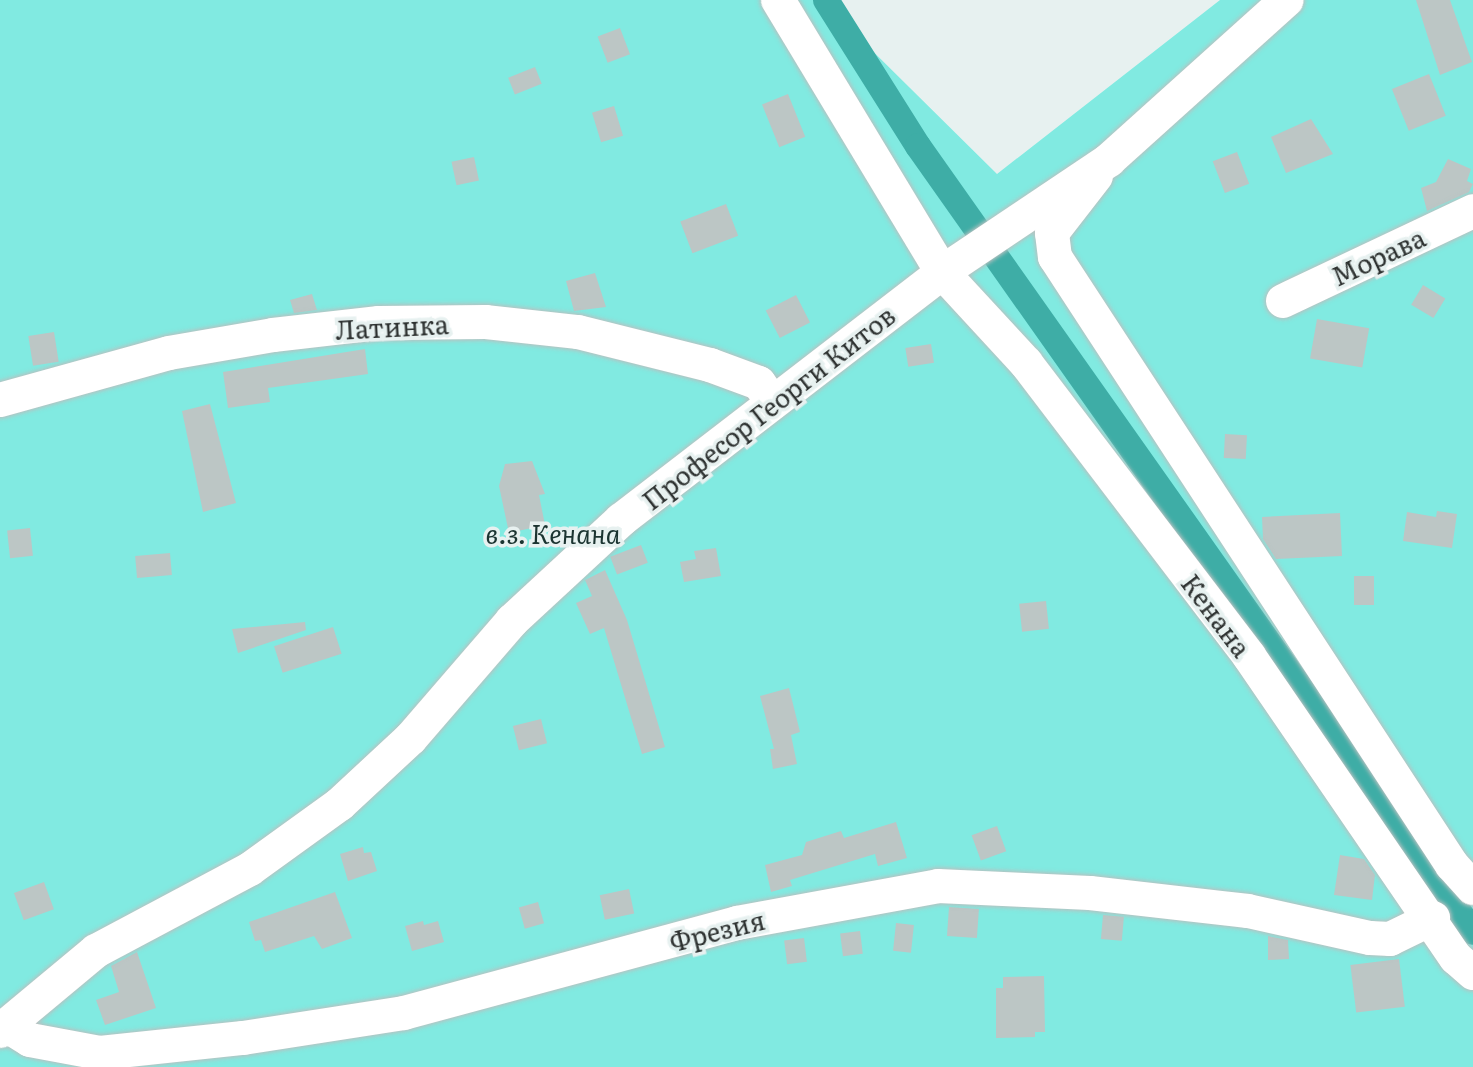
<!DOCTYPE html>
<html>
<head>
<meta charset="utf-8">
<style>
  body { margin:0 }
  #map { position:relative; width:1473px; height:1067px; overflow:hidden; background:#e7f1f0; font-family:Literata,serif }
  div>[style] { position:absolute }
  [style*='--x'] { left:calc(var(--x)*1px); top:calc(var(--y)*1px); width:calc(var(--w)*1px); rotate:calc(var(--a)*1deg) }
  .green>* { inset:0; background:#81eae1 }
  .canal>* { height:26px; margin:-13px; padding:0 13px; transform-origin:13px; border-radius:13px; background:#3eada6 }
  .building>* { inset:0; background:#bcc6c5; transform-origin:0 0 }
  .roads { filter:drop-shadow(0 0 2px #b8c1c0) drop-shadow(0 0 2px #b8c1c0) }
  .minor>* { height:34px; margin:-17px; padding:0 17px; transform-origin:17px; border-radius:17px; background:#fff }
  span { translate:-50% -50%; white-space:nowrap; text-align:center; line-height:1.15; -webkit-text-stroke:7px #e7f1f0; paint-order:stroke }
  .street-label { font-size:26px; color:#2e3231 }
  .park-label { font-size:26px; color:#1b3431; font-style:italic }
</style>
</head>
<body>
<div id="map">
  <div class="green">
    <div style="clip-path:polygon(0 0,821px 0,997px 174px,1220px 0,1473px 0,1473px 1067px,0 1067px)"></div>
  </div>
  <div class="canal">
    <div style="--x:826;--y:0;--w:173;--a:57.8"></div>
    <div style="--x:918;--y:146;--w:962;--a:54.77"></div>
  </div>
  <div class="building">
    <div style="clip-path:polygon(1416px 0,1450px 0,1472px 62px,1440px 75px)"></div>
    <div style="left:620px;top:28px;width:28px;height:24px;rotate:69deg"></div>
    <div style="left:535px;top:67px;width:18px;height:29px;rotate:68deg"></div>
    <div style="left:1429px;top:74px;width:45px;height:40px;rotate:68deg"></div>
    <div style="left:788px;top:94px;width:46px;height:28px;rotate:68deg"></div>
    <div style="left:614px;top:106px;width:31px;height:23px;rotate:73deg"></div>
    <div style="clip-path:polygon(1311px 119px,1333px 154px,1286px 173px,1271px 137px)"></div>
    <div style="left:1237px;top:152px;width:34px;height:26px;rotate:69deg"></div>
    <div style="left:474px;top:157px;width:24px;height:23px;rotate:78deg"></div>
    <div style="clip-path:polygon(1448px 159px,1471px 169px,1467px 181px,1473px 184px,1469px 192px,1427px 211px,1421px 188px,1436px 182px)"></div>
    <div style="left:726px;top:204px;width:34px;height:49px;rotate:69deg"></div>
    <div style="clip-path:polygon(595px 273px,606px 307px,574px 311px,566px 281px)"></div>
    <div style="left:1423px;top:285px;width:26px;height:23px;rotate:31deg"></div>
    <div style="clip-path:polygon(312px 294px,317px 310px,294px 313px,290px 300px)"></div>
    <div style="left:796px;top:295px;width:31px;height:34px;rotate:63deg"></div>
    <div style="left:1317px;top:319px;width:53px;height:40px;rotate:10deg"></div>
    <div style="left:54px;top:332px;width:30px;height:26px;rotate:81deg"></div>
    <div style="left:931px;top:344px;width:19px;height:26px;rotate:81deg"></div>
    <div style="clip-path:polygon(365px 349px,368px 374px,268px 388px,270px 402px,228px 408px,223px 372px)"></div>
    <div style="clip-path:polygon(210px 404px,236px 503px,203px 512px,182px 411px)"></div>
    <div style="left:1225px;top:434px;width:22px;height:24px;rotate:3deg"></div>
    <div style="clip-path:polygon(532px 461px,545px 494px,539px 495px,545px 525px,509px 533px,499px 486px,505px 464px)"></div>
    <div style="clip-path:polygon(1437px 511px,1457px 514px,1452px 548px,1403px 541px,1407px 512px,1436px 517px)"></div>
    <div style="clip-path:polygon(1340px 513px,1342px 556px,1276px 559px,1263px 539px,1262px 517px)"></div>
    <div style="left:30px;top:528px;width:28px;height:23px;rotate:84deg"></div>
    <div style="left:641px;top:545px;width:19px;height:33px;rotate:69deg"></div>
    <div style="clip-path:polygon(716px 548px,721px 576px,684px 582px,680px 562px,696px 559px,694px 551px)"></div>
    <div style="left:170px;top:553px;width:22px;height:35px;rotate:85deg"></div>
    <div style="clip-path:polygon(605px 570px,627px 620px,665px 747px,642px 754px,604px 628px,590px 634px,576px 603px,592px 596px,585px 580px)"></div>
    <div style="left:1354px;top:576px;width:20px;height:29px"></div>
    <div style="left:1046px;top:601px;width:28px;height:27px;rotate:84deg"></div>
    <div style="clip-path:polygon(305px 622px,306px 630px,238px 653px,232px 629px)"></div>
    <div style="left:333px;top:627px;width:28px;height:62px;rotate:72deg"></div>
    <div style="clip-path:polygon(789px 688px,800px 732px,791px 735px,797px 764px,773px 769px,770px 749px,774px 749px,760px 696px)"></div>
    <div style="left:541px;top:719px;width:25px;height:29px;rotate:76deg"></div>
    <div style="clip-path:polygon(896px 822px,907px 858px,878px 866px,875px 854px,790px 880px,792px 886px,771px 892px,765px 865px,802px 855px,806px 842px,841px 831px,844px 838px)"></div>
    <div style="left:997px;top:826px;width:27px;height:27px;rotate:70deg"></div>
    <div style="clip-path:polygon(363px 847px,364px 853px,371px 852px,377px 871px,348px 881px,340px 854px)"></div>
    <div style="clip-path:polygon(1340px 855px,1364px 859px,1375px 875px,1372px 900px,1334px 895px)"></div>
    <div style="left:44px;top:882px;width:29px;height:32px;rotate:70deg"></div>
    <div style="left:629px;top:889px;width:25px;height:30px;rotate:78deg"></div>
    <div style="clip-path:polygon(335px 892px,352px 938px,322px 949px,314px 936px,265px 952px,261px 940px,255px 941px,249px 922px)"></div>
    <div style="left:538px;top:902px;width:22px;height:20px;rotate:74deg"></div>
    <div style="left:949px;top:907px;width:30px;height:29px;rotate:4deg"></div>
    <div style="left:1103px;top:915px;width:21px;height:24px;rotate:5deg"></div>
    <div style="clip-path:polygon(423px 921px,424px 925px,438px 921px,444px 942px,412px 951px,405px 926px)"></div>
    <div style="left:896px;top:923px;width:18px;height:28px;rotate:6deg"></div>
    <div style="left:860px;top:931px;width:23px;height:20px;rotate:83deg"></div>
    <div style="clip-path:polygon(1268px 936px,1288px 940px,1289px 959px,1268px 960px)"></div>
    <div style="left:804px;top:938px;width:24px;height:20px;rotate:83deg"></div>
    <div style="clip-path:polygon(137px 952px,156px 1008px,105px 1025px,96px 1000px,119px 992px,111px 966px)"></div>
    <div style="left:1399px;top:959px;width:48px;height:49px;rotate:83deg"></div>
    <div style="clip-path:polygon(1044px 976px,1045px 1032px,1035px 1032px,1035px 1037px,996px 1038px,996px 988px,1003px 988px,1003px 977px)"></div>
  </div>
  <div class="roads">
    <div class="minor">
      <div style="--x:778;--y:0;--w:318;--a:58.9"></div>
      <div style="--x:942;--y:272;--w:124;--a:47.3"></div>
      <div style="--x:1026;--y:363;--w:368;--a:52.7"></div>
      <div style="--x:1249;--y:656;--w:366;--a:55.6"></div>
      <div style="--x:1456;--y:958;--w:23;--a:41"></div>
      <div style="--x:1096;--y:176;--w:72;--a:127.7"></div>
      <div style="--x:1052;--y:233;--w:24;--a:83"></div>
      <div style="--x:1055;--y:257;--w:726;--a:56.86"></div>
      <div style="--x:1452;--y:865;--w:31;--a:48"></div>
      <div style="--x:1283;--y:301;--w:210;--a:-25.3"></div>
      <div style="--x:0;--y:400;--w:175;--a:-15.5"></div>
      <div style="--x:169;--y:353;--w:106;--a:-9.8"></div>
      <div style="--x:273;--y:335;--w:107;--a:-6.5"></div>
      <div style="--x:379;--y:323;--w:107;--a:-0.5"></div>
      <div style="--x:486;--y:322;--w:93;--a:6.2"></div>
      <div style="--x:578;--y:332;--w:136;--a:14"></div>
      <div style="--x:710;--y:365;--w:52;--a:20.2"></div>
      <div style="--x:759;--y:383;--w:24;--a:55"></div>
      <div style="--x:6;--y:1025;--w:28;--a:32"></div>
      <div style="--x:30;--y:1040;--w:71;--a:10.5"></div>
      <div style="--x:100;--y:1053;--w:144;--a:-6"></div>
      <div style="--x:243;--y:1038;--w:163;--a:-8.8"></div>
      <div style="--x:404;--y:1013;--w:345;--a:-15.1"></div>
      <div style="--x:737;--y:923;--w:204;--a:-10.4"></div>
      <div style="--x:938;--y:886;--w:152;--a:2.6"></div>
      <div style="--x:1090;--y:893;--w:159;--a:6.5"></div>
      <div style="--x:1248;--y:911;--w:125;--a:12.5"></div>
      <div style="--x:1370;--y:938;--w:20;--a:3"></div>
      <div style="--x:1390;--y:939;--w:48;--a:-26"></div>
      <div style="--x:0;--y:1031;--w:125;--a:-39.8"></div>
      <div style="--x:96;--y:951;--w:174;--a:-28"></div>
      <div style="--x:250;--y:869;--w:111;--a:-35.8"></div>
      <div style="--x:340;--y:804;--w:97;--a:-42.9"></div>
      <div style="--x:411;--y:738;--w:155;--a:-49.2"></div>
      <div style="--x:512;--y:621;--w:149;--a:-42.8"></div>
      <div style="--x:621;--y:520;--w:408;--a:-37.6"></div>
      <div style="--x:944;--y:271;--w:199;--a:-33.9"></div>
      <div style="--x:1109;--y:160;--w:239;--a:-42"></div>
    </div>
  </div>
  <div class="street-label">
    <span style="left:1378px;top:256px;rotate:-25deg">Морава</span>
    <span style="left:392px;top:326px;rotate:-3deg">Латинка</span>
    <span style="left:768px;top:407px;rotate:-38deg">Професор Георги Китов</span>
    <span style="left:1217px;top:615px;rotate:53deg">Кенана</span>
    <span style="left:717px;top:930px;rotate:-14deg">Фрезия</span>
  </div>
  <div class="park-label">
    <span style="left:553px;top:533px">в.з. Кенана</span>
  </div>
</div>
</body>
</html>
